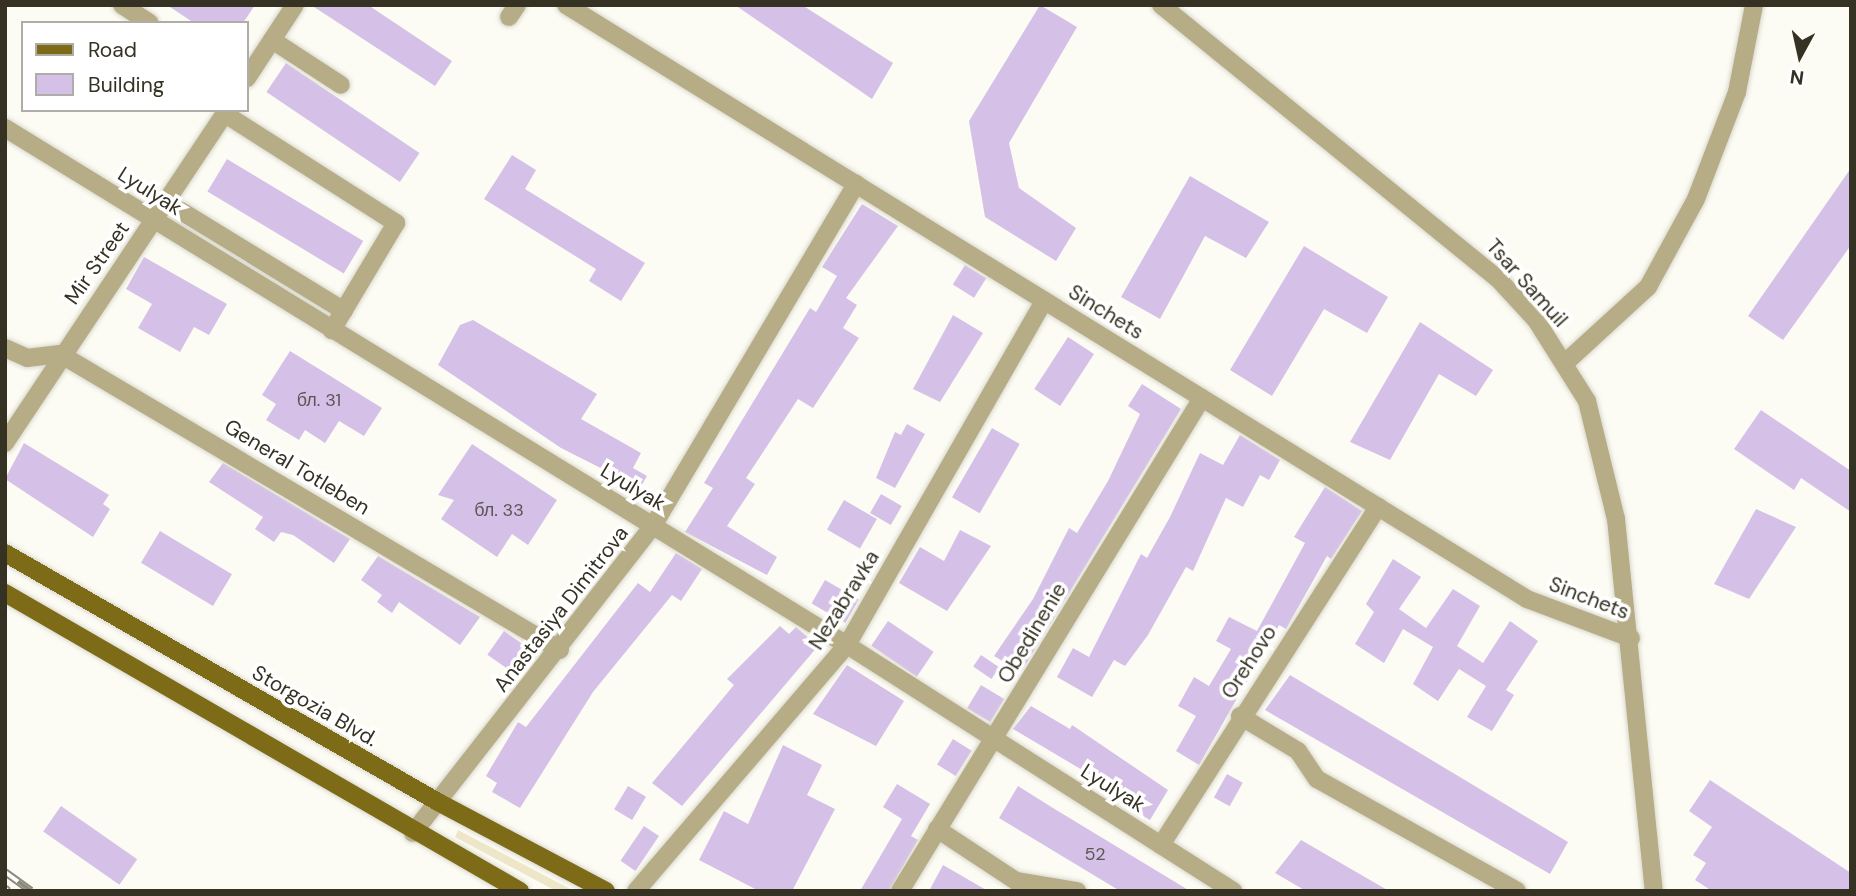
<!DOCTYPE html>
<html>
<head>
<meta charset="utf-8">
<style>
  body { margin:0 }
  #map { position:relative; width:1856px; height:896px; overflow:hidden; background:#fdfcf4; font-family:"DM Sans",sans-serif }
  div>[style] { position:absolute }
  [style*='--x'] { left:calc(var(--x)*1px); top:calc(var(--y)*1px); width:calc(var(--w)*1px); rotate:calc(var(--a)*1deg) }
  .green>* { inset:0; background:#ede6c9 }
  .building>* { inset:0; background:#d5c1e8; transform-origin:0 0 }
  .roads { filter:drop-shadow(0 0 2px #d9d8ce) drop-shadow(0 0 2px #d9d8ce) }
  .minor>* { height:18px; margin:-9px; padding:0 9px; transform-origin:9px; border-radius:9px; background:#b6ad87 }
  .major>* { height:18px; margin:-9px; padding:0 9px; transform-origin:9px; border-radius:9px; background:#7d6b18 }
  .rail>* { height:8px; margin-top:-4px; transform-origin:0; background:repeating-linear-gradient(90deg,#fff 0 16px,#8d8a7e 0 32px); box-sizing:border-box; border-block:2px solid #8d8a7e }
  span { translate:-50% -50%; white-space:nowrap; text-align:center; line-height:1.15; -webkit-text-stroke:7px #fff; paint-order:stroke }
  .number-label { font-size:18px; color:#5d5654 }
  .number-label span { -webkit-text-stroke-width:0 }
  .street-label { font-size:21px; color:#353223 }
  .frame { position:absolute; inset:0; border:7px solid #353223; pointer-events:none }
  .legend { position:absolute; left:21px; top:21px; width:228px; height:91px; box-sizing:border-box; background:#fff; border:2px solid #aeada7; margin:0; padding:9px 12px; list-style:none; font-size:21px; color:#353223 }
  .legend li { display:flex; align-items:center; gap:14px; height:35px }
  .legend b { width:35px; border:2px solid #aeada7 }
  .north { position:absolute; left:1765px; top:21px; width:70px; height:70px; -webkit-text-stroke:5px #fff; paint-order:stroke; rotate:188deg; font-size:19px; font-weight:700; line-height:28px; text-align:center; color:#353223 }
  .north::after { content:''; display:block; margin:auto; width:24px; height:32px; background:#353223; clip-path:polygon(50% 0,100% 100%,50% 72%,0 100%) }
</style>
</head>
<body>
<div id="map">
  <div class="green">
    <div style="clip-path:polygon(458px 830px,574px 891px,556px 891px,455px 837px)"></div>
  </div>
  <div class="building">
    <div style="clip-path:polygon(167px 5px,255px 5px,243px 23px,194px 23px)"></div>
    <div style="clip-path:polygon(311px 5px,368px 5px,452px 61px,435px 86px)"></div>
    <div style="clip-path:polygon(735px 5px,802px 5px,893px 63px,872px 99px)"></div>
    <div style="clip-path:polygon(1040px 5px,1077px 27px,1009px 143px,1019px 188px,1076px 228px,1056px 261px,985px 217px,969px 121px)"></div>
    <div style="left:286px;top:63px;width:161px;height:35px;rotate:34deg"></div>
    <div style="clip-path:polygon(512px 155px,536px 170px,525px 189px,645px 263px,621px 301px,589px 281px,596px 269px,484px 199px)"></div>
    <div style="left:227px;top:159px;width:159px;height:38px;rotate:31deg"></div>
    <div style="clip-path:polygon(1851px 168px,1851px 245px,1783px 340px,1748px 316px)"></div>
    <div style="clip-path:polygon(1190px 176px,1269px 222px,1246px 258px,1205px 236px,1160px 319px,1121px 297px)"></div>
    <div style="clip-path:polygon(862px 204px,898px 226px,846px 298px,857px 305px,843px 328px,859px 338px,813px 408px,798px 399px,746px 478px,755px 484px,727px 526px,777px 557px,767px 575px,685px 532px,713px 488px,704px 483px,810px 308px,816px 312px,837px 276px,822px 267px)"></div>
    <div style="clip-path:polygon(1304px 246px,1388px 297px,1367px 333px,1324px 309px,1272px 396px,1230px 370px)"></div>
    <div style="clip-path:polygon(144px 257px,227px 304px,209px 335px,194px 327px,180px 352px,138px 328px,152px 304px,126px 289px)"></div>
    <div style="left:965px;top:265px;width:25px;height:23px;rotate:32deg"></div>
    <div style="clip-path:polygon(953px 315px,983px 333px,940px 402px,913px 389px)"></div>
    <div style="clip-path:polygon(473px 320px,597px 394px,581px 419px,641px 453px,633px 468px,647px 476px,640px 488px,561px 448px,438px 365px,460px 325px)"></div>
    <div style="clip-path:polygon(1420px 322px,1493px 370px,1476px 396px,1439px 374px,1390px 460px,1350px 442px)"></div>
    <div style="left:1068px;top:337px;width:31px;height:62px;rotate:33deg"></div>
    <div style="clip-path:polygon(290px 351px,382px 408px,364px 436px,339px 421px,325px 443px,305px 430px,299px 440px,266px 420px,276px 404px,262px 395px)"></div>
    <div style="clip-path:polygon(1142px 384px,1181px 409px,1021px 672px,994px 656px,1033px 599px,1069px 528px,1077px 533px,1108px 481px,1140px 414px,1128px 406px)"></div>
    <div style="clip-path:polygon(1761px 410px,1851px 471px,1851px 512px,1801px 478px,1794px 490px,1734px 449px)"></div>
    <div style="clip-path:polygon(907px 424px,925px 434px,895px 488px,876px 478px,895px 432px,901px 435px)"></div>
    <div style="left:992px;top:428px;width:32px;height:80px;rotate:30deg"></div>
    <div style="clip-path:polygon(1240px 435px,1280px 460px,1269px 480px,1260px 475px,1243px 507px,1226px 498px,1193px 571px,1186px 567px,1148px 635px,1125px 666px,1114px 660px,1092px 697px,1057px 677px,1073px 648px,1089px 657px,1141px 554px,1147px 558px,1170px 517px,1200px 453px,1223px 465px)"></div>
    <div style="clip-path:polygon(24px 443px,109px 495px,103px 504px,110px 509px,93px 537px,5px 479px)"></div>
    <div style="clip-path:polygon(472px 444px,557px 500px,528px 545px,512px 534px,497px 557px,441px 519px,454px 500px,438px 495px)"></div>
    <div style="clip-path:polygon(223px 463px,350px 539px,334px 563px,293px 535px,281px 532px,274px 542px,255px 529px,263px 517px,209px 482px)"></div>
    <div style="clip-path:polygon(1325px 487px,1362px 511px,1331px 559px,1327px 556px,1286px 629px,1279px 625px,1199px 765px,1176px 751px,1196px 716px,1178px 706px,1194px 677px,1209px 686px,1231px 649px,1216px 641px,1229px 617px,1257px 631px,1305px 543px,1294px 537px)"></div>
    <div style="left:881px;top:494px;width:24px;height:22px;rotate:30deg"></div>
    <div style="left:844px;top:500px;width:38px;height:34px;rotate:30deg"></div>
    <div style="clip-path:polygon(1756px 509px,1796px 527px,1749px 599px,1714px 584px)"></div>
    <div style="clip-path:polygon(960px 530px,991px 546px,947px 611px,899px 583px,920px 547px,944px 561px)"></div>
    <div style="left:160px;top:531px;width:84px;height:37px;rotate:31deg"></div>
    <div style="clip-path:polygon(676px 553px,702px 569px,681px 601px,672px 595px,593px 692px,520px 808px,492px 792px,497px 783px,486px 776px,518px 722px,526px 727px,638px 583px,650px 592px)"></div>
    <div style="clip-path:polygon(378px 556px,480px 617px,460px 645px,399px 602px,392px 613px,377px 602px,382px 595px,361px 580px)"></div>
    <div style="clip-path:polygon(1393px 559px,1421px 577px,1399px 609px,1426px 628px,1453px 589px,1480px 606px,1457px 646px,1483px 663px,1510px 621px,1538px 641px,1506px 690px,1514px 695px,1492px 731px,1467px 717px,1486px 686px,1459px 669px,1438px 701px,1413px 684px,1433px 647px,1403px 629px,1384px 663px,1355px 644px,1374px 612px,1366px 604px)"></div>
    <div style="left:825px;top:580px;width:39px;height:27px;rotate:30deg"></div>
    <div style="left:888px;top:621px;width:55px;height:30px;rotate:34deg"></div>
    <div style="clip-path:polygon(780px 626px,789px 634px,796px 627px,818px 646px,682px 806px,652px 783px,734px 685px,727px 679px)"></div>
    <div style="left:504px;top:631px;width:29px;height:29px;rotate:35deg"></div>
    <div style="left:981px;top:655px;width:22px;height:14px;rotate:34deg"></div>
    <div style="clip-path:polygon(847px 665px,904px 701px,876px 746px,813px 714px)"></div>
    <div style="clip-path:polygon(1290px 675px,1568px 842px,1550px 874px,1265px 710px)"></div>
    <div style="left:981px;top:685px;width:27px;height:27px;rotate:31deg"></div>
    <div style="clip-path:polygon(1031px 706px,1070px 729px,1072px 725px,1168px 790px,1150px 820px,1111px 797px,1116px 790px,1013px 729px)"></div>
    <div style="left:953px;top:739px;width:22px;height:30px;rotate:32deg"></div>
    <div style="clip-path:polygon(783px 745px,822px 765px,807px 795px,835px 809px,792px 891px,759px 891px,699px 860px,724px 811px,748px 824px)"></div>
    <div style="left:1227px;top:774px;width:18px;height:27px;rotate:29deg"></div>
    <div style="clip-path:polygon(1710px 780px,1851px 873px,1851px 891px,1712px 891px,1695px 880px,1706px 863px,1693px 855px,1712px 827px,1689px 811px)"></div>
    <div style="clip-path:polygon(897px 784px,930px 804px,911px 836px,918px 840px,889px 891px,860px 891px,902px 819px,883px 807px)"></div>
    <div style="left:628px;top:786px;width:21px;height:27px;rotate:31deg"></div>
    <div style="clip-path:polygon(1018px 786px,1053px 808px,1190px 891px,1120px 891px,999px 818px)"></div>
    <div style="left:61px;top:806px;width:93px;height:31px;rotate:35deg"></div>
    <div style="left:644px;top:826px;width:18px;height:42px;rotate:34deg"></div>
    <div style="clip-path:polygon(1301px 840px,1389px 891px,1306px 891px,1275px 873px)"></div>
    <div style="clip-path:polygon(943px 865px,988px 891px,929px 891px)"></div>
  </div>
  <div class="roads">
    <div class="minor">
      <div style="--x:122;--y:5;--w:33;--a:33"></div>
      <div style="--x:566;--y:5;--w:1130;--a:31.72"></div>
      <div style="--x:1527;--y:599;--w:111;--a:20.6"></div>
      <div style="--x:1161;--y:5;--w:436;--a:39.1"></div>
      <div style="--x:1499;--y:280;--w:54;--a:47.2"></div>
      <div style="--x:1536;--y:320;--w:96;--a:57.8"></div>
      <div style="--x:1587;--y:401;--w:122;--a:76.2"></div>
      <div style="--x:1616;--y:519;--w:374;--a:84.2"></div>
      <div style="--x:509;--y:17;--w:14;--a:-56"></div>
      <div style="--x:272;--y:40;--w:82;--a:33.1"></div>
      <div style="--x:247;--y:78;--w:87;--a:-56.7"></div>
      <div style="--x:225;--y:114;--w:203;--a:32.5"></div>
      <div style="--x:396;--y:223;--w:125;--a:120.9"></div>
      <div style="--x:5;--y:128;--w:988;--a:31.55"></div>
      <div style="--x:847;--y:645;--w:458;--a:32.5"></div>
      <div style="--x:181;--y:211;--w:191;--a:31.5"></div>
      <div style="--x:5;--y:348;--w:24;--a:24"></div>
      <div style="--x:27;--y:358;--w:33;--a:-7"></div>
      <div style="--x:60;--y:354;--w:581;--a:30.63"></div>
      <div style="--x:1565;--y:363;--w:113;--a:-42.5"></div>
      <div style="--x:1648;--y:287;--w:100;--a:-61.4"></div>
      <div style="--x:1696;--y:199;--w:115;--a:-69"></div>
      <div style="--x:1737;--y:92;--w:89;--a:-78.9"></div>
      <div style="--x:5;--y:443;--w:400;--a:-56.3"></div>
      <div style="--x:1240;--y:716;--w:68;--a:31.1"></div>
      <div style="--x:1298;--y:751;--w:34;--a:56"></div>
      <div style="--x:1317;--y:779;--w:229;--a:29.2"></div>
      <div style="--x:937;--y:829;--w:95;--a:33.4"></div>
      <div style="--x:1016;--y:881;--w:62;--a:9.3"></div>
      <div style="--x:413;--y:833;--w:390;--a:-52"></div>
      <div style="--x:653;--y:526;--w:398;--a:-59.3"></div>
      <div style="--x:1161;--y:845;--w:402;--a:-57.3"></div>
      <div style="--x:636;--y:891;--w:324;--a:-49.4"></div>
      <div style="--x:847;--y:645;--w:396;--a:-60.2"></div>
      <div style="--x:900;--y:891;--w:578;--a:-58.51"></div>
    </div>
    <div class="major">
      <div style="--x:5;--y:553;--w:499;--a:29.9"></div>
      <div style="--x:438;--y:802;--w:190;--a:27.9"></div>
      <div style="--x:5;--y:593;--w:595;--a:30.06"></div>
    </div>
  </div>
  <div class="rail">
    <div style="--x:5;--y:872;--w:32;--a:36"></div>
    <div style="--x:5;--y:888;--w:4;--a:45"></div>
  </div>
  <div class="number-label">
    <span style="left:319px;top:400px">бл. 31</span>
    <span style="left:499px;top:510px">бл. 33</span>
    <span style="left:1095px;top:854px">52</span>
  </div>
  <div class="street-label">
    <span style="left:150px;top:191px;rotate:32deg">Lyulyak</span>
    <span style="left:97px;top:263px;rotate:-55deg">Mir Street</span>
    <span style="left:1527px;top:283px;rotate:48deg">Tsar Samuil</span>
    <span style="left:1106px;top:312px;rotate:32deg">Sinchets</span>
    <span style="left:297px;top:467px;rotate:31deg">General Totleben</span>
    <span style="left:633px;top:487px;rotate:31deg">Lyulyak</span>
    <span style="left:1589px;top:598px;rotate:21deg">Sinchets</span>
    <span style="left:844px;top:600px;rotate:-58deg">Nezabravka</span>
    <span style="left:561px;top:609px;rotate:-52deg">Anastasiya Dimitrova</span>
    <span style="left:1032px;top:633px;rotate:-59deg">Obedinenie</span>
    <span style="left:1249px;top:662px;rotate:-57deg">Orehovo</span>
    <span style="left:315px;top:706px;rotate:30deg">Storgozia Blvd.</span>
    <span style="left:1113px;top:788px;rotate:32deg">Lyulyak</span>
  </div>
  <div class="frame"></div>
  <ul class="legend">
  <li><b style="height:9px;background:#7d6b18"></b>Road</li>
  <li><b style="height:19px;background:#d5c1e8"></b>Building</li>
  </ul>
  <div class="north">N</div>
</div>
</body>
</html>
